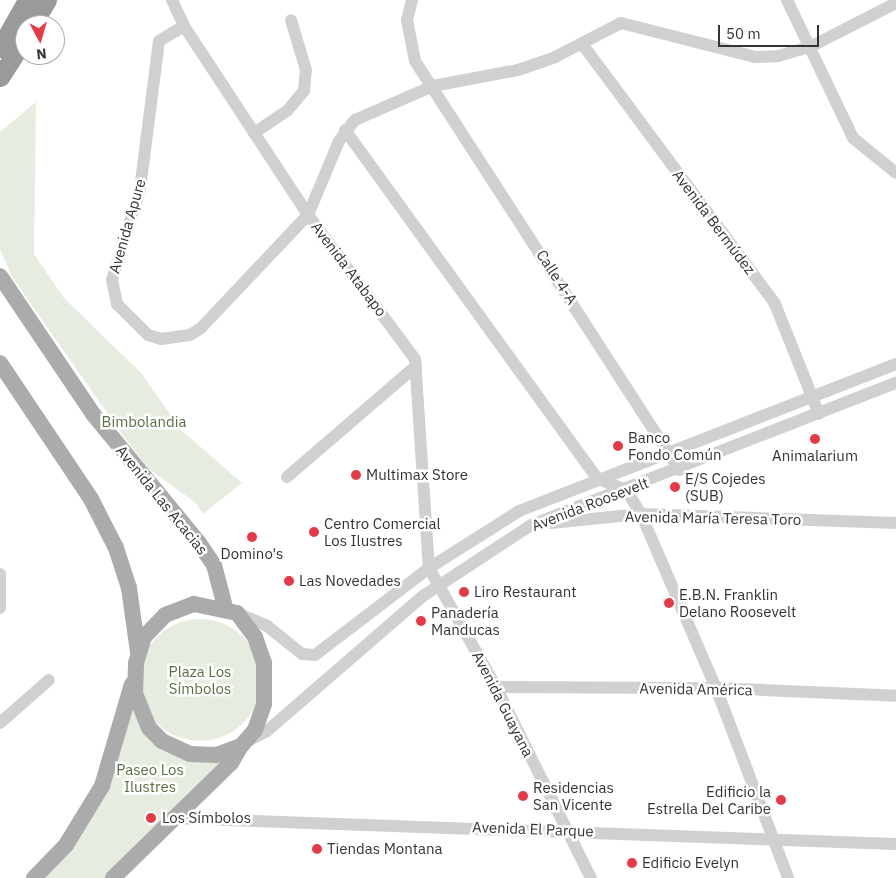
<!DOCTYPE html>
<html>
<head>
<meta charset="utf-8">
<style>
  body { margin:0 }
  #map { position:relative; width:896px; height:878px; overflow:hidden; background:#fff; font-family:"IBM Plex Sans",sans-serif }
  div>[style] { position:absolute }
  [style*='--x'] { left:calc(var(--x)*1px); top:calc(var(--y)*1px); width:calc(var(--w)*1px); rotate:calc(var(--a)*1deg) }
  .green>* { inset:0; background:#e6ecdf }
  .round { border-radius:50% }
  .minor>* { height:12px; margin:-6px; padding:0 6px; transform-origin:6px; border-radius:6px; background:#d0d0d0 }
  .major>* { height:16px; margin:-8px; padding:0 8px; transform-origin:8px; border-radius:8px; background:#ababab }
  .highway>* { height:19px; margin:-9.5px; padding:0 9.5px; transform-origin:9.5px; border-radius:9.5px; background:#9a9a9a }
  .dots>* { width:14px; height:14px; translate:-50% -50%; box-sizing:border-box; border:2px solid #fff; border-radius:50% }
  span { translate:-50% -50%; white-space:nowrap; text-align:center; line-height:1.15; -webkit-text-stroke:5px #fff; paint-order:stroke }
  .street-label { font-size:15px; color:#333 }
  .park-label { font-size:15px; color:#56703f }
  .poi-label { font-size:15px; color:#333 }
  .left { translate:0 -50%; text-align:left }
  .right { translate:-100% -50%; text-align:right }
  .north { position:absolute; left:15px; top:15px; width:50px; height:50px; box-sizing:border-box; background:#fff; border:1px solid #adadad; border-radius:50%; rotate:174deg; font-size:14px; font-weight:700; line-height:20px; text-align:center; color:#333 }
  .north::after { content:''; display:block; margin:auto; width:18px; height:22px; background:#e63946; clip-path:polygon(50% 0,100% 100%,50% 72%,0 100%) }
  .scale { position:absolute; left:718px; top:25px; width:101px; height:22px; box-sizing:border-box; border:2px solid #333; border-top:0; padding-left:6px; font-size:15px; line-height:18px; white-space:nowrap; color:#333; -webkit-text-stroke:4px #fff; paint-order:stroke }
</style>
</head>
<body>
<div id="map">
  <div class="green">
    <div style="clip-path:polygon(36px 102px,34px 254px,64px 298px,142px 374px,181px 430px,242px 483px,203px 514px,196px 503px,149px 469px,124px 437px,12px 277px,0 249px,0 132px)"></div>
    <div class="round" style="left:139px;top:619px;width:122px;height:122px"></div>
    <div style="clip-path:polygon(134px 683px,141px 713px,185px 750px,238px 747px,113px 878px,34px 878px,87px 815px)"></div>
  </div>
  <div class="minor">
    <div style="--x:172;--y:0;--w:29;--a:65"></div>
    <div style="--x:184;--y:26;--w:226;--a:56.7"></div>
    <div style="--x:308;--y:215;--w:179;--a:53.4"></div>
    <div style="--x:415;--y:359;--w:209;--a:86.2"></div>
    <div style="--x:429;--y:568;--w:137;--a:60.6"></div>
    <div style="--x:496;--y:687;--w:213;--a:63.6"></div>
    <div style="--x:412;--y:0;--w:21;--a:104"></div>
    <div style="--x:407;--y:20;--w:42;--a:79"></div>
    <div style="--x:415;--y:61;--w:487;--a:57.1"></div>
    <div style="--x:787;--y:0;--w:153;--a:64.4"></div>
    <div style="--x:853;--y:138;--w:55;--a:39.1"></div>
    <div style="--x:184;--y:26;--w:29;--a:149"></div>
    <div style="--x:159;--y:41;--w:149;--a:97.3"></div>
    <div style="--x:140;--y:189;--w:95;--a:107.1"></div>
    <div style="--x:112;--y:280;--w:25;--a:78"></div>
    <div style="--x:117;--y:304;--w:44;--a:45"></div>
    <div style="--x:148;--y:335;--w:14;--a:17"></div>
    <div style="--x:161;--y:339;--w:29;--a:-8"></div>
    <div style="--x:190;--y:335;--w:13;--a:-32"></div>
    <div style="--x:201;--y:328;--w:156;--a:-46.6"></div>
    <div style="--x:308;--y:215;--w:80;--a:-67.3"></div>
    <div style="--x:339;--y:141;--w:26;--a:-53"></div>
    <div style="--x:355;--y:120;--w:85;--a:-23.6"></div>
    <div style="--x:433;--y:86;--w:86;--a:-10.7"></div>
    <div style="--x:518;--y:70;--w:39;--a:-19"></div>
    <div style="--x:555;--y:57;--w:74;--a:-27.3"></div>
    <div style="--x:621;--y:23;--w:138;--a:14.2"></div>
    <div style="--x:755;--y:57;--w:23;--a:-2"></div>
    <div style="--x:778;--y:56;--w:33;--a:-16"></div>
    <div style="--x:810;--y:47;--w:97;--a:-27.1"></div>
    <div style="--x:583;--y:45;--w:322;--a:53.4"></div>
    <div style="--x:775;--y:304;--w:118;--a:68.2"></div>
    <div style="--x:345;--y:130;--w:430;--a:54.1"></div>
    <div style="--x:254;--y:133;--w:40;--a:-34"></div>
    <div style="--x:287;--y:111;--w:26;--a:-50"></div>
    <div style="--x:304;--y:91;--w:21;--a:-85"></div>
    <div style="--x:306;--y:70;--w:52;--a:-106.7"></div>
    <div style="--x:287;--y:477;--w:170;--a:-40.7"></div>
    <div style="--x:597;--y:478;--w:33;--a:23"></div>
    <div style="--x:627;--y:491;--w:27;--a:59"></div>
    <div style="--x:641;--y:514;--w:189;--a:66.7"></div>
    <div style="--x:716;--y:688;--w:203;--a:69.2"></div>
    <div style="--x:551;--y:523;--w:90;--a:-5.7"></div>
    <div style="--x:641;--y:514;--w:255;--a:2"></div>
    <div style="--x:0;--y:574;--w:34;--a:90"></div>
    <div style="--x:237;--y:613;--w:33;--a:23"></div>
    <div style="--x:267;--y:626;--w:45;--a:38.7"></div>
    <div style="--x:302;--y:654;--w:13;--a:4"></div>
    <div style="--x:315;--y:655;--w:143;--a:-37.3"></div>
    <div style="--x:429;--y:568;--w:107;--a:-32.3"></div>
    <div style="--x:519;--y:511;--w:405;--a:-21.3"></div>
    <div style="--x:496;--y:687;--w:220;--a:0.3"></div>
    <div style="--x:716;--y:688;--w:180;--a:2.5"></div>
    <div style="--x:0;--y:723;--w:65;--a:-41.3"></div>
    <div style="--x:248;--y:741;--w:21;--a:-28"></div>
    <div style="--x:267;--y:731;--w:206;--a:-40.9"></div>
    <div style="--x:423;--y:596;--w:129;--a:-33.3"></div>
    <div style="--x:531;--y:525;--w:392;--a:-21.3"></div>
    <div style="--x:171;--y:818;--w:725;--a:2.05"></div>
  </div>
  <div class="major">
    <div style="--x:0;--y:276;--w:166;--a:56"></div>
    <div style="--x:93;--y:414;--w:167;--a:50.6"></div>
    <div style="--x:199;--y:543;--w:27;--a:56"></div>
    <div style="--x:214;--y:565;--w:43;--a:75.3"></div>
    <div style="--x:0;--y:363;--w:164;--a:56.2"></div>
    <div style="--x:91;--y:499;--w:55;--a:63"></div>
    <div style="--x:116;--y:548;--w:42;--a:72"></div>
    <div style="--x:129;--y:588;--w:65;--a:82"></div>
    <div style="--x:194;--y:604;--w:44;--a:11.8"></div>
    <div style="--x:237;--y:613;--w:30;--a:53"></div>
    <div style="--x:255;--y:637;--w:28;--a:71"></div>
    <div style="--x:264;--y:663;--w:41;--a:90"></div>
    <div style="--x:264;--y:704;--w:28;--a:109"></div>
    <div style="--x:255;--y:730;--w:21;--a:131"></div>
    <div style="--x:241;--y:746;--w:27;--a:160"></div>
    <div style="--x:216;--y:755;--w:26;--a:-178"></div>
    <div style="--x:190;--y:754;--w:31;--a:-155"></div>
    <div style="--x:162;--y:741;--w:18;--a:-135"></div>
    <div style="--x:149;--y:728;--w:37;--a:-112"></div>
    <div style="--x:135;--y:694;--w:31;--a:-88"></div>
    <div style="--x:136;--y:663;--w:27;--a:-73"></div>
    <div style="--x:144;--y:637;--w:30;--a:-46"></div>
    <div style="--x:165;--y:615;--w:31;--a:-21"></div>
    <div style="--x:34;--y:878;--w:46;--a:-45.9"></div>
    <div style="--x:66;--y:845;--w:69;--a:-58.6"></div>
    <div style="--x:102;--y:786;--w:106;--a:-73.6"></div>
    <div style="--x:113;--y:878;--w:165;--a:-44.3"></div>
    <div style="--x:231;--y:763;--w:20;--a:-60"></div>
  </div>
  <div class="highway">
    <div style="--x:32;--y:25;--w:29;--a:-59"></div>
    <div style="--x:0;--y:48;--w:55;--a:-60.6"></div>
    <div style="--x:0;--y:77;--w:46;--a:-57.3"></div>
  </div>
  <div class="dots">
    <div style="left:815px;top:439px;background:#e63946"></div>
    <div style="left:618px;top:446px;background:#e63946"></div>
    <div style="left:356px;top:475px;background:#e63946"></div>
    <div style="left:675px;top:487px;background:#e63946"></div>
    <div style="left:314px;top:532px;background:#e63946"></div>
    <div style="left:252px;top:537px;background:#e63946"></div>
    <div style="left:289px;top:581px;background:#e63946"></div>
    <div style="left:464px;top:592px;background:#e63946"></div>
    <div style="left:669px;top:603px;background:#e63946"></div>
    <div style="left:421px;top:621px;background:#e63946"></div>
    <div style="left:523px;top:796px;background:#e63946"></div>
    <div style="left:781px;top:800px;background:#e63946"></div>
    <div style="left:151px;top:818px;background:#e63946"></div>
    <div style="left:317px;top:849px;background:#e63946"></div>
    <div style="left:632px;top:863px;background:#e63946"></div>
  </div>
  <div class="street-label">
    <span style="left:714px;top:222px;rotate:53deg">Avenida Bermúdez</span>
    <span style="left:127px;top:226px;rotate:-74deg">Avenida Apure</span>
    <span style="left:349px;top:269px;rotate:53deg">Avenida Atabapo</span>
    <span style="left:557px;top:277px;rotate:57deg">Calle 4-A</span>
    <span style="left:162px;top:500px;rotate:51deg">Avenida Las Acacias</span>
    <span style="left:590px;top:504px;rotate:-21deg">Avenida Roosevelt</span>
    <span style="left:713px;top:518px;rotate:1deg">Avenida María Teresa Toro</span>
    <span style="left:696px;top:689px;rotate:1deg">Avenida América</span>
    <span style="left:503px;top:704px;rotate:63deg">Avenida Guayana</span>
    <span style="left:533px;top:829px;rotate:2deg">Avenida El Parque</span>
  </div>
  <div class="park-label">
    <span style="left:144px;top:422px">Bimbolandia</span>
    <span style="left:200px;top:680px">Plaza Los<br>Símbolos</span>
    <span style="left:150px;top:778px">Paseo Los<br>Ilustres</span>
  </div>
  <div class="poi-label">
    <span class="left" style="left:628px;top:446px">Banco<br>Fondo Común</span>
    <span style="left:815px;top:456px">Animalarium</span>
    <span class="left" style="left:366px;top:475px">Multimax Store</span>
    <span class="left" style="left:685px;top:487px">E/S Cojedes<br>(SUB)</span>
    <span class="left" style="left:324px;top:532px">Centro Comercial<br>Los Ilustres</span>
    <span style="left:252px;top:554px">Domino's</span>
    <span class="left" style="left:299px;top:581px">Las Novedades</span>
    <span class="left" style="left:474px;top:592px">Liro Restaurant</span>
    <span class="left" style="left:679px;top:603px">E.B.N. Franklin<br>Delano Roosevelt</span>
    <span class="left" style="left:431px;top:621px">Panadería<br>Manducas</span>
    <span class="left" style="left:533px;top:796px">Residencias<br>San Vicente</span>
    <span class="right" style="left:771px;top:800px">Edificio la<br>Estrella Del Caribe</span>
    <span class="left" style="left:162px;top:818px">Los Símbolos</span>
    <span class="left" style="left:327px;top:849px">Tiendas Montana</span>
    <span class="left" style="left:642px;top:863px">Edificio Evelyn</span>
  </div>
  <div class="north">N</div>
  <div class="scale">50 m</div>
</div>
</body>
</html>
